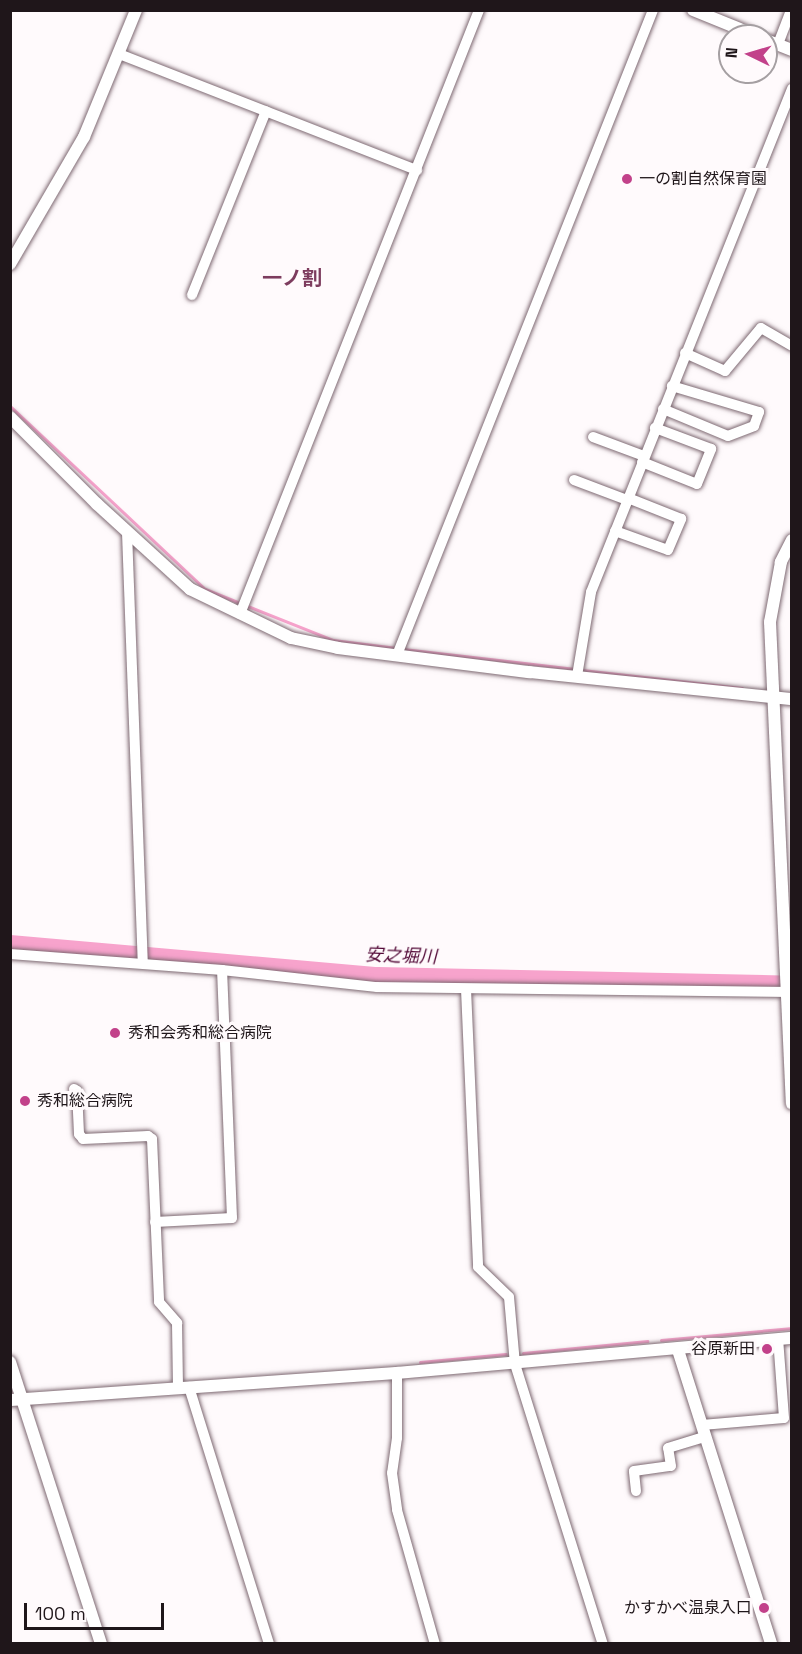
<!DOCTYPE html>
<html>
<head>
<meta charset="utf-8">
<style>
  body { margin:0 }
  #map { position:relative; width:802px; height:1654px; overflow:hidden; background:#fffafc; font-family:"Space Grotesk","Noto Sans JP",sans-serif }
  div>[style] { position:absolute }
  [style*='--x'] { left:calc(var(--x)*1px); top:calc(var(--y)*1px); width:calc(var(--w)*1px); rotate:calc(var(--a)*1deg) }
  .stream>* { height:3px; margin:-1.5px; padding:0 1.5px; transform-origin:1.5px; border-radius:1.5px; background:#f7a3cc }
  .river>* { height:16px; margin:-8px; padding:0 8px; transform-origin:8px; border-radius:8px; background:#f7a3cc }
  .roads { filter:drop-shadow(0 0 2px #7e6972) drop-shadow(0 0 2px #7e6972) }
  .minor>* { height:10px; margin:-5px; padding:0 5px; transform-origin:5px; border-radius:5px; background:#fff }
  .tertiary>* { height:12px; margin:-6px; padding:0 6px; transform-origin:6px; border-radius:6px; background:#fff }
  .dots>* { width:16px; height:16px; translate:-50% -50%; box-sizing:border-box; border:3px solid #fffafc; border-radius:50% }
  span { translate:-50% -50%; white-space:nowrap; text-align:center; line-height:1.15; -webkit-text-stroke:6px #fffafc; paint-order:stroke }
  .poi-label { font-size:16px; color:#1f161a }
  .left { translate:0 -50%; text-align:left }
  .right { translate:-100% -50%; text-align:right }
  .water-label { font-size:18px; color:#510735; font-style:italic }
  .quarter-label { font-size:20px; color:#7d3c5e; font-weight:700 }
  .frame { position:absolute; inset:0; border:12px solid #1f161a; pointer-events:none }
  .north { position:absolute; left:718px; top:24px; width:60px; height:60px; box-sizing:border-box; background:#fffafc; border:2px solid #a59fa2; border-radius:50%; rotate:275deg; font-size:16px; font-weight:700; line-height:24px; text-align:center; color:#1f161a }
  .north::after { content:''; display:block; margin:auto; width:21px; height:27px; background:#c2418a; clip-path:polygon(50% 0,100% 100%,50% 72%,0 100%) }
  .scale { position:absolute; left:24px; top:1603px; width:140px; height:27px; box-sizing:border-box; border:3px solid #1f161a; border-top:0; padding-left:8px; font-size:18px; line-height:21px; white-space:nowrap; color:#1f161a; -webkit-text-stroke:4px #fffafc; paint-order:stroke }
</style>
</head>
<body>
<div id="map">
  <div class="stream">
    <div style="--x:10;--y:406;--w:267;--a:43.2"></div>
    <div style="--x:205;--y:589;--w:138;--a:21.7"></div>
    <div style="--x:333;--y:640;--w:64;--a:7.1"></div>
    <div style="--x:403;--y:649;--w:173;--a:6.6"></div>
    <div style="--x:582;--y:670;--w:161;--a:6.4"></div>
    <div style="--x:661;--y:1340;--w:132;--a:-5.2"></div>
    <div style="--x:523;--y:1353;--w:125;--a:-5.5"></div>
    <div style="--x:420;--y:1362;--w:86;--a:-5.3"></div>
  </div>
  <div class="river">
    <div style="--x:10;--y:943;--w:369;--a:5"></div>
    <div style="--x:378;--y:975;--w:414;--a:1.2"></div>
  </div>
  <div class="roads">
    <div class="minor">
      <div style="--x:778;--y:44;--w:36;--a:-69"></div>
      <div style="--x:119;--y:54;--w:320;--a:21.3"></div>
      <div style="--x:192;--y:295;--w:198;--a:-68.1"></div>
      <div style="--x:685;--y:353;--w:44;--a:24.2"></div>
      <div style="--x:725;--y:371;--w:56;--a:-50.1"></div>
      <div style="--x:761;--y:328;--w:36;--a:30"></div>
      <div style="--x:663;--y:409;--w:70;--a:22.6"></div>
      <div style="--x:728;--y:436;--w:28;--a:-21"></div>
      <div style="--x:754;--y:426;--w:15;--a:-70"></div>
      <div style="--x:759;--y:412;--w:91;--a:-163.4"></div>
      <div style="--x:593;--y:437;--w:54;--a:20.4"></div>
      <div style="--x:642;--y:462;--w:59;--a:21.8"></div>
      <div style="--x:697;--y:484;--w:38;--a:-68"></div>
      <div style="--x:711;--y:449;--w:60;--a:-159.4"></div>
      <div style="--x:574;--y:480;--w:57;--a:20.7"></div>
      <div style="--x:615;--y:531;--w:56;--a:19.7"></div>
      <div style="--x:668;--y:550;--w:34;--a:-67"></div>
      <div style="--x:681;--y:519;--w:57;--a:-158.4"></div>
      <div style="--x:127;--y:532;--w:431;--a:87.9"></div>
      <div style="--x:240;--y:614;--w:650;--a:-68.41"></div>
      <div style="--x:397;--y:655;--w:694;--a:-68.35"></div>
      <div style="--x:577;--y:676;--w:85;--a:-80.5"></div>
      <div style="--x:591;--y:592;--w:542;--a:-68.22"></div>
      <div style="--x:10;--y:954;--w:213;--a:4.3"></div>
      <div style="--x:222;--y:970;--w:156;--a:6.3"></div>
      <div style="--x:377;--y:987;--w:408;--a:0.7"></div>
      <div style="--x:466;--y:989;--w:278;--a:87.5"></div>
      <div style="--x:478;--y:1267;--w:43;--a:44.1"></div>
      <div style="--x:509;--y:1297;--w:67;--a:84.9"></div>
      <div style="--x:515;--y:1364;--w:294;--a:72.6"></div>
      <div style="--x:74;--y:1089;--w:4;--a:34"></div>
      <div style="--x:77;--y:1091;--w:43;--a:87.3"></div>
      <div style="--x:79;--y:1134;--w:6;--a:51"></div>
      <div style="--x:83;--y:1139;--w:65;--a:-2.6"></div>
      <div style="--x:148;--y:1136;--w:5;--a:37"></div>
      <div style="--x:152;--y:1139;--w:163;--a:87.5"></div>
      <div style="--x:159;--y:1302;--w:28;--a:49"></div>
      <div style="--x:177;--y:1323;--w:64;--a:89.1"></div>
      <div style="--x:155;--y:1222;--w:77;--a:-3"></div>
      <div style="--x:232;--y:1218;--w:248;--a:-92.3"></div>
      <div style="--x:397;--y:1373;--w:65;--a:90"></div>
      <div style="--x:397;--y:1438;--w:35;--a:98"></div>
      <div style="--x:392;--y:1473;--w:37;--a:82"></div>
      <div style="--x:397;--y:1510;--w:139;--a:74.2"></div>
      <div style="--x:189;--y:1387;--w:269;--a:72.7"></div>
      <div style="--x:702;--y:1425;--w:82;--a:-4.9"></div>
      <div style="--x:784;--y:1418;--w:79;--a:-94.3"></div>
      <div style="--x:636;--y:1491;--w:20;--a:-96"></div>
      <div style="--x:634;--y:1471;--w:37;--a:-8"></div>
      <div style="--x:671;--y:1466;--w:18;--a:-99"></div>
      <div style="--x:668;--y:1448;--w:39;--a:-17"></div>
    </div>
    <div class="tertiary">
      <div style="--x:693;--y:10;--w:69;--a:22.1"></div>
      <div style="--x:766;--y:40;--w:28;--a:21"></div>
      <div style="--x:10;--y:264;--w:147;--a:-59.8"></div>
      <div style="--x:84;--y:137;--w:137;--a:-67.7"></div>
      <div style="--x:10;--y:417;--w:123;--a:45"></div>
      <div style="--x:97;--y:504;--w:126;--a:42.4"></div>
      <div style="--x:190;--y:589;--w:112;--a:25.9"></div>
      <div style="--x:291;--y:638;--w:48;--a:12"></div>
      <div style="--x:338;--y:648;--w:193;--a:7.2"></div>
      <div style="--x:529;--y:672;--w:264;--a:5.9"></div>
      <div style="--x:792;--y:540;--w:25;--a:117"></div>
      <div style="--x:781;--y:562;--w:61;--a:100.4"></div>
      <div style="--x:770;--y:622;--w:482;--a:87.4"></div>
      <div style="--x:678;--y:1350;--w:308;--a:72.4"></div>
      <div style="--x:10;--y:1362;--w:296;--a:72.1"></div>
      <div style="--x:10;--y:1400;--w:388;--a:-4"></div>
      <div style="--x:397;--y:1373;--w:397;--a:-5.1"></div>
    </div>
  </div>
  <div class="dots">
    <div style="left:627px;top:179px;background:#c2418a"></div>
    <div style="left:115px;top:1033px;background:#c2418a"></div>
    <div style="left:25px;top:1101px;background:#c2418a"></div>
    <div style="left:767px;top:1349px;background:#c2418a"></div>
    <div style="left:764px;top:1608px;background:#c2418a"></div>
  </div>
  <div class="poi-label">
    <span class="left" style="left:639px;top:179px">一の割自然保育園</span>
    <span class="left" style="left:128px;top:1033px">秀和会秀和総合病院</span>
    <span class="left" style="left:37px;top:1101px">秀和総合病院</span>
    <span class="right" style="left:755px;top:1349px">谷原新田</span>
    <span class="right" style="left:752px;top:1608px">かすかべ温泉入口</span>
  </div>
  <div class="water-label">
    <span style="left:401px;top:956px;rotate:2deg">安之堀川</span>
  </div>
  <div class="quarter-label">
    <span style="left:292px;top:278px">一ノ割</span>
  </div>
  <div class="frame"></div>
  <div class="north">N</div>
  <div class="scale">100 m</div>
</div>
</body>
</html>
